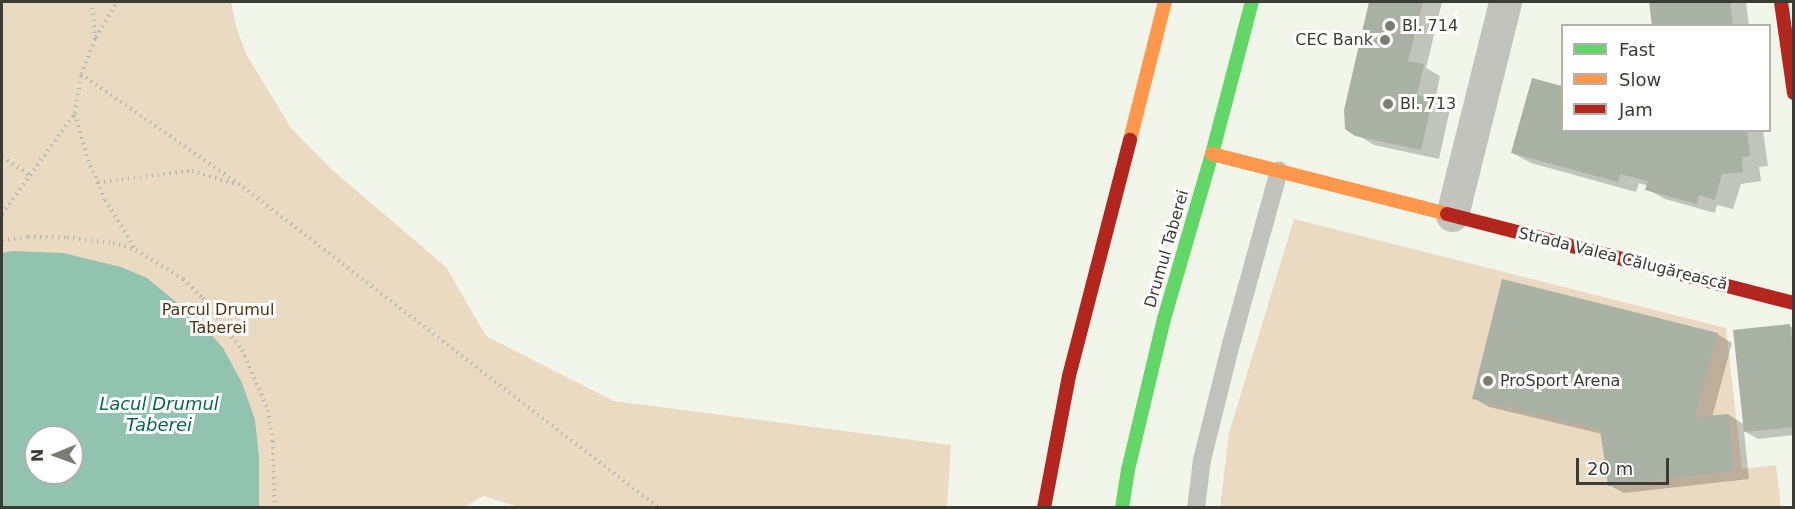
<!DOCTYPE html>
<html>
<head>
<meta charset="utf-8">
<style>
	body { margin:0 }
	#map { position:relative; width:1795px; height:509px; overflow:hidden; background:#f2f5e9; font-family:"DejaVu Sans",sans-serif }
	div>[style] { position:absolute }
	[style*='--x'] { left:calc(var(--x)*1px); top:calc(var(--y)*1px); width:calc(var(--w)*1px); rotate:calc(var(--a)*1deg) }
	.green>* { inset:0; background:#ebdac2 }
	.water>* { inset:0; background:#92c2b0 }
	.shadow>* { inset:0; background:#0003 }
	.building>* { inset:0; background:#a8b1a4 }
	.path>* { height:4px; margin-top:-2px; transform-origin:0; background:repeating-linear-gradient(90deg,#b8b9b3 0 1.5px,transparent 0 6px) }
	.lane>* { height:18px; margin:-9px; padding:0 9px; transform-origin:9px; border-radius:9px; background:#c3c3be }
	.street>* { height:33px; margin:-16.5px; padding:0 16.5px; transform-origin:16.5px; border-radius:16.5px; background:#c3c3be }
	.fast>* { height:14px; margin:-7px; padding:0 7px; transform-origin:7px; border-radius:7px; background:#63d668 }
	.slow>* { height:14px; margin:-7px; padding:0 7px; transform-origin:7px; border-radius:7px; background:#ff974d }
	.jam>* { height:14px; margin:-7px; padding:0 7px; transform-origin:7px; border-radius:7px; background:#b3261e }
	.dots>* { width:16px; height:16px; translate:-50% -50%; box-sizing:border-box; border:3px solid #fff; border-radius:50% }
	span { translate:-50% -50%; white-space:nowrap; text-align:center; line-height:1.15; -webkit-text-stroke:6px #fff; paint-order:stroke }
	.poi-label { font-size:16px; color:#3b3d34 }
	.left { translate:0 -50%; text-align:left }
	.right { translate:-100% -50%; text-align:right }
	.street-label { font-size:16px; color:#3b3d34 }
	.park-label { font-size:16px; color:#513312 }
	.water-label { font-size:18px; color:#0c6551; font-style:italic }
	.frame { position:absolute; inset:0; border:3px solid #3b3d34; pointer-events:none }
	.legend { position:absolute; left:1561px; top:24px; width:210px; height:108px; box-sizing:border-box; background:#fff; border:2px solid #b1b1ae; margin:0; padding:8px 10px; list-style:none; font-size:18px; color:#3b3d34 }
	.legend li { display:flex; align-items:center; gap:12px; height:30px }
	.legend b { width:30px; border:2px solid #b1b1ae }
	.north { position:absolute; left:24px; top:425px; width:60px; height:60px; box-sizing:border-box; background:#fff; border:2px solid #b1b1ae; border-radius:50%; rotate:269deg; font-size:16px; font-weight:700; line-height:24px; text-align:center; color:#3b3d34 }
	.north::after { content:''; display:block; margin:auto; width:21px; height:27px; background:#7b7d73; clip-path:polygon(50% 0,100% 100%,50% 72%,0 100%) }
	.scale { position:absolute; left:1576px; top:458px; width:93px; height:27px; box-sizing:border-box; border:3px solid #3b3d34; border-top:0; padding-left:8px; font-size:18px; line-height:21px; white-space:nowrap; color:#3b3d34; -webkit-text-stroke:4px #fff; paint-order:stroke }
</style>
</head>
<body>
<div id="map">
	<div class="green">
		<i style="clip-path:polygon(evenodd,2px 2px,231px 2px,236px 26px,246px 54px,291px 128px,330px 168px,446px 267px,486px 336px,614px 401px,951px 445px,947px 507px,522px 508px,484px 496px,462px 508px,2px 507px,2px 2px,36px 437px,72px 437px,72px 473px,36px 473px,36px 437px)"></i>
		<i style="clip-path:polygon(1294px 219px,1726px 328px,1742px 469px,1776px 465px,1781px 507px,1220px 508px,1229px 433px)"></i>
	</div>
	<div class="water">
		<i style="clip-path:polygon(evenodd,12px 251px,63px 253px,121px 267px,147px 278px,200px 322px,223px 348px,242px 383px,255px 420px,259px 457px,259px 507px,2px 507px,2px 253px,12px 251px,36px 437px,72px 437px,72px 473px,36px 473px,36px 437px)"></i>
	</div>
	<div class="shadow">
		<i style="clip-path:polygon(1372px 2px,1442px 2px,1426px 68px,1440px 76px,1435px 101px,1450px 109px,1439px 159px,1374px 145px,1356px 134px,1346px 110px)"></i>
		<i style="clip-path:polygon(1650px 2px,1746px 2px,1749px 26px,1653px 26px)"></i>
		<i style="clip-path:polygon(1533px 79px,1562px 88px,1562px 130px,1763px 130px,1768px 166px,1759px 167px,1761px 181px,1741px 184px,1733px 209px,1717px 205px,1715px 213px,1665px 199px,1647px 189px,1648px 186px,1639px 183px,1636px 192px,1531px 163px,1513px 153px)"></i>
		<i style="clip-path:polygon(1789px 326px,1794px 328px,1794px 435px,1758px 439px,1744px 431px,1749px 479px,1624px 493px,1609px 485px,1602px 434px,1489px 407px,1474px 398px,1717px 334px,1732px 343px,1712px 417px,1729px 415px,1745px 425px)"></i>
	</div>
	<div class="building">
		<i style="clip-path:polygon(1369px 2px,1423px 2px,1408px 61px,1424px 64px,1417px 95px,1433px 98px,1421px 150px,1355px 136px,1345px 129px,1344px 110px)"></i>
		<i style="clip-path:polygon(1649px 2px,1730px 2px,1733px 26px,1652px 26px)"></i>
		<i style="clip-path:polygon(1532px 78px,1562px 86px,1562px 130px,1747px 130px,1750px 156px,1742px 157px,1743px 172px,1722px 174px,1715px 200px,1699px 195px,1697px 204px,1645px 190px,1648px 181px,1620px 174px,1618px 182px,1511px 153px)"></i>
		<i style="clip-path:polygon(1502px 279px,1718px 333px,1695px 417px,1729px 414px,1734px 471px,1608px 486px,1600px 429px,1472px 399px)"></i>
		<i style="clip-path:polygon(1790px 324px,1794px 360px,1794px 427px,1744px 432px,1733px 330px)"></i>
	</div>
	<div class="path">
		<i style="--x:96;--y:37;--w:41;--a:-59"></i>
		<i style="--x:81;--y:74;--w:198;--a:34.9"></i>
		<i style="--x:243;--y:187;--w:525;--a:37.66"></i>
		<i style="--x:75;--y:114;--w:48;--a:74.2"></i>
		<i style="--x:88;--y:160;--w:43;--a:67"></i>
		<i style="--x:105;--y:200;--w:59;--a:58.2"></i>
		<i style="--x:2;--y:157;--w:33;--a:33"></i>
		<i style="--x:98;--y:182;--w:95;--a:-6.7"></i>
		<i style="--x:192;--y:171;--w:48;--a:16.9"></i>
		<i style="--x:2;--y:214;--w:125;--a:-54.1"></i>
		<i style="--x:75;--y:113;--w:39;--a:-81"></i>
		<i style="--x:81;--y:74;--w:38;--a:-68"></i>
		<i style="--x:95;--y:39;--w:37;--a:-95"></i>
		<i style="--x:2;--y:240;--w:26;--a:-7"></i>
		<i style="--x:28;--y:237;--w:39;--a:1"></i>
		<i style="--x:67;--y:238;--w:46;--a:6.2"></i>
		<i style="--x:113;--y:243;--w:24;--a:17"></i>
		<i style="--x:136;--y:250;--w:55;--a:31.7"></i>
		<i style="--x:183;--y:279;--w:28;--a:44"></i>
		<i style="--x:203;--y:298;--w:65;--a:53.1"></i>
		<i style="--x:242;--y:350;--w:65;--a:66.6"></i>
		<i style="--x:268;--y:410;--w:31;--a:81"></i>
		<i style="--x:273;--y:441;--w:67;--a:88.3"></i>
	</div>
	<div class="lane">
		<i style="--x:1196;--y:508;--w:48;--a:-82.9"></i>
		<i style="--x:1202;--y:460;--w:120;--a:-76"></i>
		<i style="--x:1231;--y:344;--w:180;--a:-74.5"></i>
	</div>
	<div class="street">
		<i style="--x:1452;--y:215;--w:219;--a:-76"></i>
	</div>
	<div class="fast">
		<i style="--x:1122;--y:508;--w:38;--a:-81"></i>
		<i style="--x:1128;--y:470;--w:155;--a:-76.6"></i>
		<i style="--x:1164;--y:319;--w:172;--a:-73.8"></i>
		<i style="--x:1212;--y:154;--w:157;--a:-75.3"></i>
	</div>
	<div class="slow">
		<i style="--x:1130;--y:140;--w:142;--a:-75.8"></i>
		<i style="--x:1212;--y:154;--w:243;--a:14.3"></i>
	</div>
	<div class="jam">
		<i style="--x:1781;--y:2;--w:92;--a:81.9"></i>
		<i style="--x:1447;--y:214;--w:358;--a:14.4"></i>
		<i style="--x:1044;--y:508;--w:134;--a:-79.3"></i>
		<i style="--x:1069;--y:376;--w:244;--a:-75.5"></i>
	</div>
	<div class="dots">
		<i style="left:1390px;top:26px;background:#7b7d73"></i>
		<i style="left:1385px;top:40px;background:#7b7d73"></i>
		<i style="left:1388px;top:104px;background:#7b7d73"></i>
		<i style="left:1488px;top:381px;background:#7b7d73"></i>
	</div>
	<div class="poi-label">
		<span class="left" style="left:1402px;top:26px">Bl. 714</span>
		<span class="right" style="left:1373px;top:40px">CEC Bank</span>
		<span class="left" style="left:1400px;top:104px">Bl. 713</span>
		<span class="left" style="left:1500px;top:381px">ProSport Arena</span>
	</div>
	<div class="street-label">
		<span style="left:1167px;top:249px;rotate:-74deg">Drumul Taberei</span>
		<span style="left:1623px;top:259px;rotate:14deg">Strada Valea Călugărească</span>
	</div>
	<div class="park-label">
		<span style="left:218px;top:319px">Parcul Drumul<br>Taberei</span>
	</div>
	<div class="water-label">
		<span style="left:159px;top:415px">Lacul Drumul<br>Taberei</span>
	</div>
	<div class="frame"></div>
	<ul class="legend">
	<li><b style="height:8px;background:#63d668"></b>Fast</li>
	<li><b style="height:8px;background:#ff974d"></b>Slow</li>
	<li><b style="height:8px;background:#b3261e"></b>Jam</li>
	</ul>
	<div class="north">N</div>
	<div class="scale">20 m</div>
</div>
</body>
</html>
